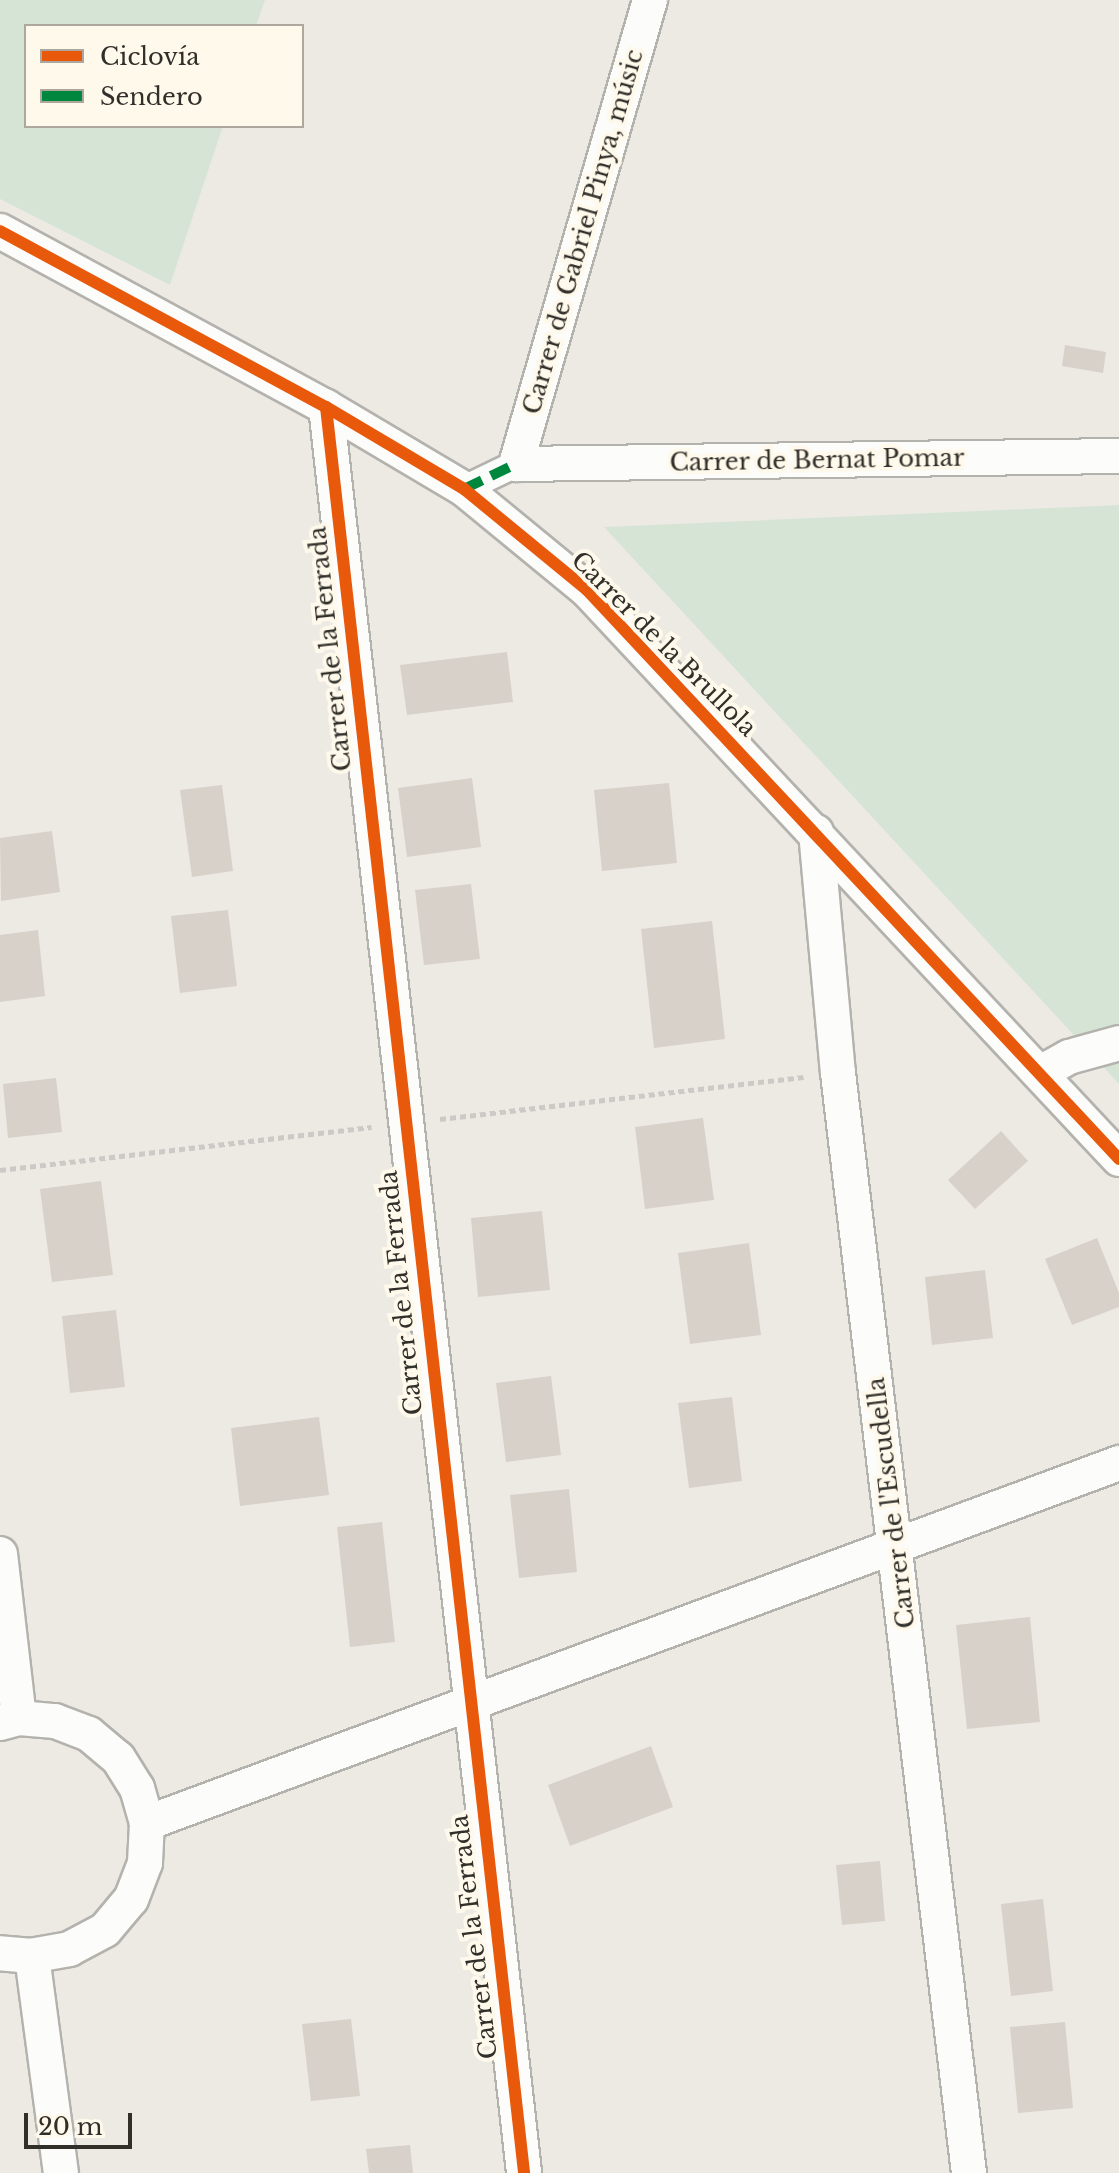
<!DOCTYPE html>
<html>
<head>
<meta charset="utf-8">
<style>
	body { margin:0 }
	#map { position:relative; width:1119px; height:2173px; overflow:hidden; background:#edeae3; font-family:"Libre Baskerville",serif }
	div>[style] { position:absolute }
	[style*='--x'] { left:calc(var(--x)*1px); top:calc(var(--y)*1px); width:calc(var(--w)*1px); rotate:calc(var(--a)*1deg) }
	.green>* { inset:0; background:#d6e4d5 }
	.building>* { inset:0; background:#d8d1ca }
	.path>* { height:5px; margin-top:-2.5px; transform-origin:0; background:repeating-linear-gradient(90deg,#cbcac7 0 6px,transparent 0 10px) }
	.roads { filter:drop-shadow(2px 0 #b4b2ad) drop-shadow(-2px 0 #b4b2ad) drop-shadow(0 2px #b4b2ad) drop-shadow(0 -2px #b4b2ad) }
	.pedestrian>* { height:26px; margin:-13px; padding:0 13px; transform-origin:13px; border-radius:13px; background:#fcfcfb }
	.minor>* { height:34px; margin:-17px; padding:0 17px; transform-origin:17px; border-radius:17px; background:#fcfcfb }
	.quiet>* { height:10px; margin-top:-5px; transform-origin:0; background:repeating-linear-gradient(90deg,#00873e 0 20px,transparent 0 30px) }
	.cycleway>* { height:12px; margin:-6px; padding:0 6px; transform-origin:6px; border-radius:6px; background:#e8590c }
	span { translate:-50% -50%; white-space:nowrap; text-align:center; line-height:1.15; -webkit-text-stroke:8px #fff9ec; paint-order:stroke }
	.street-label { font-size:24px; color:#312f2a }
	.legend { position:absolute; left:24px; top:24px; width:280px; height:104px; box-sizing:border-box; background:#fff9ec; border:2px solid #ada89e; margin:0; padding:10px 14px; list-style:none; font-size:24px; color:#312f2a }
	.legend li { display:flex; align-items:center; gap:16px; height:40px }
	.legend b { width:40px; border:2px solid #ada89e }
	.scale { position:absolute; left:24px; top:2113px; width:108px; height:36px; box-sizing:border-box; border:4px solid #312f2a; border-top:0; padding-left:10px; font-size:24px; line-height:28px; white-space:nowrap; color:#312f2a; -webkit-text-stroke:6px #fff9ec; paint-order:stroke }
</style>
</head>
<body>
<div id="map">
	<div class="green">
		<i style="clip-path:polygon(0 0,265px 0,256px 26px,26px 26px,26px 126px,223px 126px,170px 285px,0 199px)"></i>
		<i style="clip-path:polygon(1119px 505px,1119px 1084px,604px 527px)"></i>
	</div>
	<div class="building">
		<i style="clip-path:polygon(1065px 345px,1106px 352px,1103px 373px,1062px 366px)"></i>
		<i style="clip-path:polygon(507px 652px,513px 702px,407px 715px,400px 665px)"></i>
		<i style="clip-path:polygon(472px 778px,481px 847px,407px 857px,398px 788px)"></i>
		<i style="clip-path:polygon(669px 783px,677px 863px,602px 871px,594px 790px)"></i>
		<i style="clip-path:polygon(222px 785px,233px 871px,192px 877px,180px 790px)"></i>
		<i style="clip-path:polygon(52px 831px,60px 892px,1px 901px,0 838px)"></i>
		<i style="clip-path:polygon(471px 884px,480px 959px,424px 965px,415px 890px)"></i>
		<i style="clip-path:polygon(228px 910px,237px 986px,180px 993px,171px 916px)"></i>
		<i style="clip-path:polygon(712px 921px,725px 1039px,654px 1048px,641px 929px)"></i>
		<i style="clip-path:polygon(38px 930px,45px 996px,0 1002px,0 935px)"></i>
		<i style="clip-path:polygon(56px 1078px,62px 1132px,8px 1138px,3px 1084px)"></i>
		<i style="clip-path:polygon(703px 1118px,714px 1200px,645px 1209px,635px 1127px)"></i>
		<i style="clip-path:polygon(1001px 1131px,1028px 1161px,975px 1209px,948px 1180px)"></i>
		<i style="clip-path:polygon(101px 1181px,113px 1275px,52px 1282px,40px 1189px)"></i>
		<i style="clip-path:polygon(542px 1211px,550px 1290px,478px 1297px,471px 1218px)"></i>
		<i style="clip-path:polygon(1097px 1238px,1119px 1293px,1119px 1307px,1072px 1325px,1045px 1259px)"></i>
		<i style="clip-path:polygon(749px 1243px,761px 1335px,690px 1344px,678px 1253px)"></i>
		<i style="clip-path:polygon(985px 1270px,993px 1338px,932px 1345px,925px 1277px)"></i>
		<i style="clip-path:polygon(116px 1310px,125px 1387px,70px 1393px,62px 1316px)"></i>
		<i style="clip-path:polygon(551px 1376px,561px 1455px,506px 1462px,496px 1383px)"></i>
		<i style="clip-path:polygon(732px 1397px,742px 1481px,689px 1488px,678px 1403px)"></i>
		<i style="clip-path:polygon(319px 1417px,329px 1495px,240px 1506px,231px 1428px)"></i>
		<i style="clip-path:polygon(569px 1489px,577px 1572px,519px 1578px,510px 1495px)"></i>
		<i style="clip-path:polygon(382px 1522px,395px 1642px,350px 1647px,337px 1527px)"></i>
		<i style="clip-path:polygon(1030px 1617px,1040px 1722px,967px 1729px,956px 1625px)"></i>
		<i style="clip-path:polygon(651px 1746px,673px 1807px,570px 1846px,548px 1785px)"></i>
		<i style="clip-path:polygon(880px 1861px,885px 1921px,842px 1925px,836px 1865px)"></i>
		<i style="clip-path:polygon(1043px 1899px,1053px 1991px,1011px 1996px,1001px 1904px)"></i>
		<i style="clip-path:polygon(351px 2019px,360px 2096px,311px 2101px,302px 2024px)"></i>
		<i style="clip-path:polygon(1065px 2022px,1073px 2108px,1018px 2113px,1010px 2027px)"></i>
		<i style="clip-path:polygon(410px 2145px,413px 2173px,369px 2173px,366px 2149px)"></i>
	</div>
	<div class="path">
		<i style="--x:440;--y:1119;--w:366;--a:-6.6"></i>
		<i style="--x:0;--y:1170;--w:374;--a:-6.6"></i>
	</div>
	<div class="roads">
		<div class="pedestrian">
			<i style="--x:464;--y:489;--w:58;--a:-25.7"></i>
		</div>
		<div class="minor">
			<i style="--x:650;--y:0;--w:483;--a:106.1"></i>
			<i style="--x:516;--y:464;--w:603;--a:-0.76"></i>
			<i style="--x:0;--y:231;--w:370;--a:28.4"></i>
			<i style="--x:326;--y:407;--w:161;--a:30.7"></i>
			<i style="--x:464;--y:489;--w:159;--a:39.4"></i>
			<i style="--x:587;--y:590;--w:779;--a:46.92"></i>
			<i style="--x:326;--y:407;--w:1777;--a:83.6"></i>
			<i style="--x:816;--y:832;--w:242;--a:84.8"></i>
			<i style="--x:838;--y:1073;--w:1108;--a:83.21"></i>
			<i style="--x:1040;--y:1073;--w:33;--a:-29"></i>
			<i style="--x:1069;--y:1057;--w:52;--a:-15.6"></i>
			<i style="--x:0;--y:1554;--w:165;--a:83.4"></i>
			<i style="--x:0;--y:1723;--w:20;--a:-15"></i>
			<i style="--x:19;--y:1718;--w:36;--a:5"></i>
			<i style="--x:55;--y:1721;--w:36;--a:21"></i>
			<i style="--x:89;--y:1734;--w:38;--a:40"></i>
			<i style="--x:118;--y:1758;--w:36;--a:58"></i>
			<i style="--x:137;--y:1788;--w:36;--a:74"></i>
			<i style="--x:147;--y:1823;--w:40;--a:92.9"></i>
			<i style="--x:145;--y:1863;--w:39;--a:111"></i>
			<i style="--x:131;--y:1899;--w:40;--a:130"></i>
			<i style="--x:105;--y:1930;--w:40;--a:152"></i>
			<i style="--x:70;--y:1949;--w:39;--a:170"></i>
			<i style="--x:32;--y:1956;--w:32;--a:-175"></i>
			<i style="--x:147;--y:1823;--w:1037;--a:-20.32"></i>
			<i style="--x:32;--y:1956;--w:219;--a:82.4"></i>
		</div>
	</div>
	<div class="quiet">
		<i style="--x:464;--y:489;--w:58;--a:-25.7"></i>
	</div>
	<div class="cycleway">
		<i style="--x:0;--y:231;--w:370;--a:28.4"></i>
		<i style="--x:326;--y:407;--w:161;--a:30.7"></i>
		<i style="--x:464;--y:489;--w:159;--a:39.4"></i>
		<i style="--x:587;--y:590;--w:779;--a:46.92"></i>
		<i style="--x:326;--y:407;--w:1777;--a:83.6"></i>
	</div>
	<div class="street-label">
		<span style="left:583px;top:232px;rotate:-74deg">Carrer de Gabriel Pinya, músic</span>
		<span style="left:817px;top:460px;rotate:-1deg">Carrer de Bernat Pomar</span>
		<span style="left:664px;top:644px;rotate:45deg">Carrer de la Brullola</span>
		<span style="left:330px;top:649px;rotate:-96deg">Carrer de la Ferrada</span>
		<span style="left:401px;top:1293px;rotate:-96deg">Carrer de la Ferrada</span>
		<span style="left:891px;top:1503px;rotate:-97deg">Carrer de l'Escudella</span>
		<span style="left:474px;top:1937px;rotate:-97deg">Carrer de la Ferrada</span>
	</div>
	<ul class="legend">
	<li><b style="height:10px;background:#e8590c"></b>Ciclovía</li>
	<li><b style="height:10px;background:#00873e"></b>Sendero</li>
	</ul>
	<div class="scale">20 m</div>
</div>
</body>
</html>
